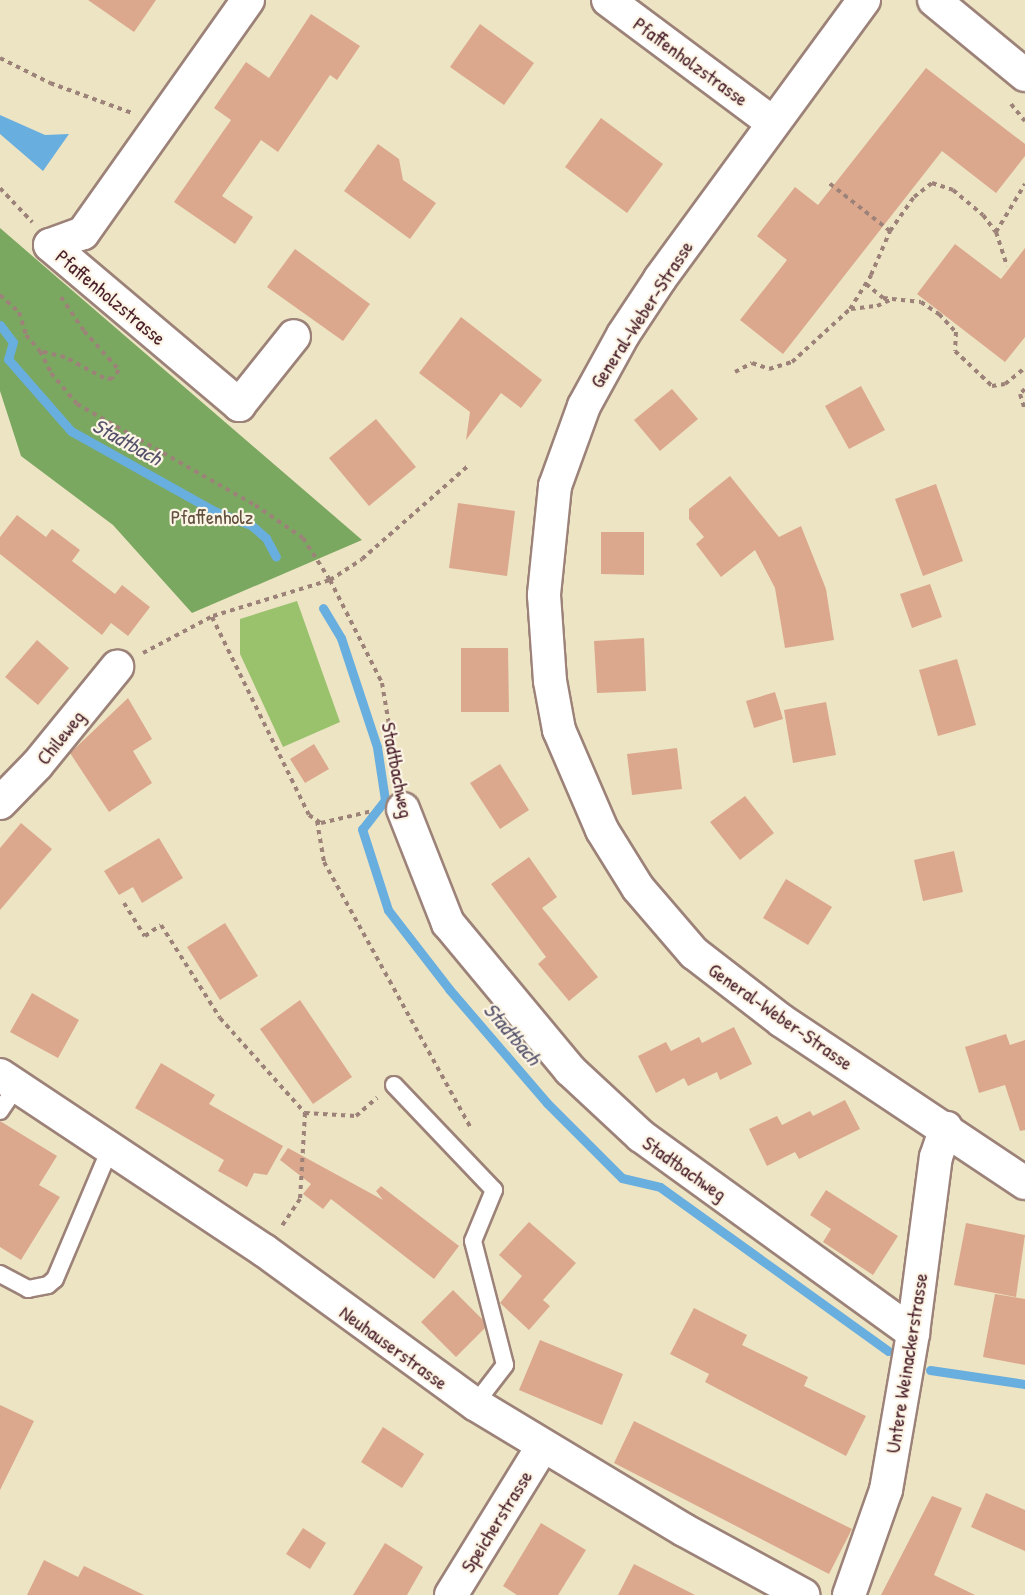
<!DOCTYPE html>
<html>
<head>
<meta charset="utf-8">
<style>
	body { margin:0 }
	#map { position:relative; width:1025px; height:1595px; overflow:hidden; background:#ede4c4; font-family:"Patrick Hand",sans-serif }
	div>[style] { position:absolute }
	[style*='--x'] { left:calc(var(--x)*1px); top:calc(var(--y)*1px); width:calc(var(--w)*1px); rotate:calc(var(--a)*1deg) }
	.green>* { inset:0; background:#9ac26d }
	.forest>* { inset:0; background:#7ba860 }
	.water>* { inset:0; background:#68aede }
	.stream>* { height:9px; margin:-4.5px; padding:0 4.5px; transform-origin:4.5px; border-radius:4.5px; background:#68aede }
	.building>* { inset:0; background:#dba88d }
	.path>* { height:4px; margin-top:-2px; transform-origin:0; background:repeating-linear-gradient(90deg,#9c8278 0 4.5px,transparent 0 9px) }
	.roads { filter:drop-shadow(2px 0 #9c8278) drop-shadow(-2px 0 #9c8278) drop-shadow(0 2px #9c8278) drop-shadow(0 -2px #9c8278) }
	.service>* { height:16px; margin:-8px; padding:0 8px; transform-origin:8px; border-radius:8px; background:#fff }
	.minor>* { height:32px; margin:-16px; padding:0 16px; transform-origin:16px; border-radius:16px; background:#fff }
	span { translate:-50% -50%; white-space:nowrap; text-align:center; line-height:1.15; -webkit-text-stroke:4.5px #fcf5e5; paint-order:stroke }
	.street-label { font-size:20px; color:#4a1f2b }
	.park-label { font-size:20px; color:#62503f }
	.water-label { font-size:21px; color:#54516a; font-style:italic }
</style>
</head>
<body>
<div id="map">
	<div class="green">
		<i style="clip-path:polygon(297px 601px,340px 722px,283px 747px,240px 654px,240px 619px)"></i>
	</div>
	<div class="forest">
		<i style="clip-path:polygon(0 228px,59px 279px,362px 540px,192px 613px,113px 525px,21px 456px,0 391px)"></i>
	</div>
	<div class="water">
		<i style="clip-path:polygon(0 115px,45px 135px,69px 134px,43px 171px,0 134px)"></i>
	</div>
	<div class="stream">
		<i style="--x:0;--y:325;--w:21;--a:53"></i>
		<i style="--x:13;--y:342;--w:18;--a:106"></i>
		<i style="--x:8;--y:359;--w:96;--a:48.8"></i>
		<i style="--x:71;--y:431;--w:164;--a:29.2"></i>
		<i style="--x:214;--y:511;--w:40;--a:21"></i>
		<i style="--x:251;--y:525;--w:20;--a:41"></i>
		<i style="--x:266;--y:538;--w:21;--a:62"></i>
		<i style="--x:323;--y:608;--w:35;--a:59"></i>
		<i style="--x:341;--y:638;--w:115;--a:71.7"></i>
		<i style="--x:377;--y:747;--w:54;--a:81.4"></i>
		<i style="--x:385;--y:800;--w:37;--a:128"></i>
		<i style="--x:362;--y:829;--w:85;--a:72.2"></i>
		<i style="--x:388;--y:910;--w:100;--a:52.3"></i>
		<i style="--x:449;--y:989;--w:150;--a:49.3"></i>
		<i style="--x:547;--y:1103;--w:106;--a:45"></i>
		<i style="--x:622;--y:1178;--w:39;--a:13"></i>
		<i style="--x:660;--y:1187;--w:281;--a:35.7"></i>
		<i style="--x:930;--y:1370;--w:96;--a:8.4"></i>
	</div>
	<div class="building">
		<i style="clip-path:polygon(88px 0,156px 0,134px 32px)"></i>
		<i style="clip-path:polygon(311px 14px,360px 46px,337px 80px,330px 75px,278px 152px,261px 140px,222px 196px,253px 217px,235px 244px,174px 202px,231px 120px,214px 108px,246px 62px,269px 78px)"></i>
		<i style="clip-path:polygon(480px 24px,534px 63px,504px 105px,450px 67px)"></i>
		<i style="clip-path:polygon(926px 68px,1025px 144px,1025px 156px,996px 193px,942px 151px,783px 354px,740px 320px,787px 260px,757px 236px,795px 187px,818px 205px)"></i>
		<i style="clip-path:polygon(601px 118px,663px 164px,627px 213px,565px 167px)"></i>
		<i style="clip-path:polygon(378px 144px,399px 159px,403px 180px,436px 203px,410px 239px,344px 191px)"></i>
		<i style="clip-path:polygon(955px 244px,1001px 279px,1025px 248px,1025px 337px,1005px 362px,917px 294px)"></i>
		<i style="clip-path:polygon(295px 249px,370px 304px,343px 341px,267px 287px)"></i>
		<i style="clip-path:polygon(461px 317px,542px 380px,521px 408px,501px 393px,466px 440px,470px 412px,419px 373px)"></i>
		<i style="clip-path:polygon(861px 386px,885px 430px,849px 449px,825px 406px)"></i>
		<i style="clip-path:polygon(672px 389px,698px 419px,660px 451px,634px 420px)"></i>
		<i style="clip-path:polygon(376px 419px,416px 467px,369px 506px,329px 458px)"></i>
		<i style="clip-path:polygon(730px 476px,779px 537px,801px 526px,826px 589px,834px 640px,785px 648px,775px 588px,755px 550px,721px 577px,696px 544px,704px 537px,689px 519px,689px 509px)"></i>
		<i style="clip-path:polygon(936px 484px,963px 561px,923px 576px,895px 499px)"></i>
		<i style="clip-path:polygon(458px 503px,515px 511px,507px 576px,449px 568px)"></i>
		<i style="clip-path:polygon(17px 515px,46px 537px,52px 529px,80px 550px,72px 561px,115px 594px,122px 585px,150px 607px,128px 636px,111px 623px,102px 635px,0 554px,0 537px)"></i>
		<i style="clip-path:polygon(601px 532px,644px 532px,644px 575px,601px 574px)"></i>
		<i style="clip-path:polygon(930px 584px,942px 617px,912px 628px,900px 594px)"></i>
		<i style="clip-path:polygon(644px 638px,646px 691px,597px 693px,594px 641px)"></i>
		<i style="clip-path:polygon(37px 640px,69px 668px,38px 705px,5px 677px)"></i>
		<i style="clip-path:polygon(461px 648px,508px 648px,509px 712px,461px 712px)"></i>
		<i style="clip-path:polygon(957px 659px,976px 725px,938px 736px,919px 670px)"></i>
		<i style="clip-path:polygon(775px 692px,783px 719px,754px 728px,746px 701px)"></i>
		<i style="clip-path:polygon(128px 698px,152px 739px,133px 751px,152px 783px,109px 812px,70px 753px)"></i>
		<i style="clip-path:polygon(826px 702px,836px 755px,793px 763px,784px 710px)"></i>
		<i style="clip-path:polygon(314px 744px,329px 769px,305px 783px,290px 759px)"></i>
		<i style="clip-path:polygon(677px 748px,682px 789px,632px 795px,627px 754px)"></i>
		<i style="clip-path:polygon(500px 764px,529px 810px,500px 829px,470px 783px)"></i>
		<i style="clip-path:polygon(745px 796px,774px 833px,740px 860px,710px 822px)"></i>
		<i style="clip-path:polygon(21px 823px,52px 849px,0 910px,0 848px)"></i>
		<i style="clip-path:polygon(159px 838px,183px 878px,142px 903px,133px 887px,119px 895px,104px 871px)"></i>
		<i style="clip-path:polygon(954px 851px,963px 892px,923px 901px,914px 860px)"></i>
		<i style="clip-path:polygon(529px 857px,557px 897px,542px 908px,598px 977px,569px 1001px,538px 964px,546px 957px,491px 884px)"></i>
		<i style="clip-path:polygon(786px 879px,832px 907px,808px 945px,763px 918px)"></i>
		<i style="clip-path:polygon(225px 923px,258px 976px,220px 1000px,187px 947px)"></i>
		<i style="clip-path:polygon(32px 993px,79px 1020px,58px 1058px,10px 1032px)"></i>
		<i style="clip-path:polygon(300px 1000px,352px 1077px,313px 1104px,260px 1029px)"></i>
		<i style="clip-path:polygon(734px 1027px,752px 1064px,720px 1080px,717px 1072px,688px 1086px,684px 1078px,656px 1093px,638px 1056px,666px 1042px,671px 1051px,699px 1037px,702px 1043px)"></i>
		<i style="clip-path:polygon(1006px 1034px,1010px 1045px,1025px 1040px,1025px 1130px,1020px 1131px,1005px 1085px,979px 1093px,965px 1047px)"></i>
		<i style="clip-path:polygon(161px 1063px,215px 1095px,209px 1104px,283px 1146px,267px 1175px,254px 1173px,247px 1187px,218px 1171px,224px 1160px,135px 1108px)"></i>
		<i style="clip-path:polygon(845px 1100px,860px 1129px,799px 1159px,795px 1152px,767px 1166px,749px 1129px,777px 1116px,782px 1125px,810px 1111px,813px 1116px)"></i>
		<i style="clip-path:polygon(0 1121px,57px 1156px,39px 1185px,60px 1197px,21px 1260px,0 1247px)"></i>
		<i style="clip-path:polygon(288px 1148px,383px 1200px,376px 1191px,381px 1186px,459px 1246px,434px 1279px,331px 1199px,323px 1209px,303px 1194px,311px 1184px,280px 1160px)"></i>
		<i style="clip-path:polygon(826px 1190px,898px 1236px,873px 1275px,823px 1242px,831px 1229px,810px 1215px)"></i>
		<i style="clip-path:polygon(529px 1222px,576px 1263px,543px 1300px,550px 1306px,529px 1330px,500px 1303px,522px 1276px,499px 1255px)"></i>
		<i style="clip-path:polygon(966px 1223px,1025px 1235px,1016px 1297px,954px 1285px)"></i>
		<i style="clip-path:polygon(453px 1290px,483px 1320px,485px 1328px,456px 1357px,421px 1322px)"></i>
		<i style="clip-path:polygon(995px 1294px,1025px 1299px,1025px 1365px,983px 1357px)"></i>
		<i style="clip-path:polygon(694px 1308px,747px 1335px,742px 1345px,808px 1377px,804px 1386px,866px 1416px,846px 1456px,705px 1382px,709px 1374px,670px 1354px)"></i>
		<i style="clip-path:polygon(540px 1340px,623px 1374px,602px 1425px,519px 1390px)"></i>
		<i style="clip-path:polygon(0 1405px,34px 1421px,0 1490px)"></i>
		<i style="clip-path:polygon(634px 1421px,852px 1529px,829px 1574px,614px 1463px)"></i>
		<i style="clip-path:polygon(383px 1427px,424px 1454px,402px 1488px,361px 1462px)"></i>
		<i style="clip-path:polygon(986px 1493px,1025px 1510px,1025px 1551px,971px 1527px)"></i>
		<i style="clip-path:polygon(932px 1496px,962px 1508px,934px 1575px,975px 1595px,881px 1595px)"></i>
		<i style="clip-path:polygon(541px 1523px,586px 1550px,558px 1595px,517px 1595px,503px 1586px)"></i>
		<i style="clip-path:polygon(303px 1528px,326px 1543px,310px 1569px,286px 1554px)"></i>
		<i style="clip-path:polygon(385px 1543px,423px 1567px,407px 1595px,353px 1595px)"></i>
		<i style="clip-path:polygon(44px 1560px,78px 1577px,84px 1566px,144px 1595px,27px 1595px)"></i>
		<i style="clip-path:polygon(634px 1564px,695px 1595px,618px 1595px)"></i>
	</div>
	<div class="path">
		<i style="--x:0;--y:58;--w:56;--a:26.6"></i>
		<i style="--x:50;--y:83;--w:87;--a:20.1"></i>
		<i style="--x:1011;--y:104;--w:22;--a:51"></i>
		<i style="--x:0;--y:188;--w:47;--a:46.7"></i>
		<i style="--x:890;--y:231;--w:42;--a:-54.8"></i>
		<i style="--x:914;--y:197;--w:23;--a:-38"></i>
		<i style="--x:932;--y:183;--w:22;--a:18"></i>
		<i style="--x:953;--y:190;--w:39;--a:40"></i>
		<i style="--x:983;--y:215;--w:21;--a:53"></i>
		<i style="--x:996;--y:232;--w:36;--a:72"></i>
		<i style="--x:996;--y:232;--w:56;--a:-58.9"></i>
		<i style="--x:866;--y:284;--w:22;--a:39"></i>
		<i style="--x:883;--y:298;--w:38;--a:6"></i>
		<i style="--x:921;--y:302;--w:22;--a:34"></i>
		<i style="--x:939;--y:314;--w:25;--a:47"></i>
		<i style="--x:956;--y:332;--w:19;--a:93"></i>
		<i style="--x:955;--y:351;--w:51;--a:43.4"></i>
		<i style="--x:992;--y:386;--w:13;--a:-9"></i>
		<i style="--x:1005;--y:384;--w:26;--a:-39"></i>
		<i style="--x:0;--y:295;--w:25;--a:42"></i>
		<i style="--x:19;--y:312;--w:24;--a:73"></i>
		<i style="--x:26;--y:335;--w:21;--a:49"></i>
		<i style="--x:61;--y:297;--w:41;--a:55.9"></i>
		<i style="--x:84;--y:331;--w:52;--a:48.1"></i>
		<i style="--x:119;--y:370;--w:11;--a:128"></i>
		<i style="--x:112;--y:379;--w:8;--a:-173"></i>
		<i style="--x:104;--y:378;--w:44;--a:-151.7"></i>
		<i style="--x:65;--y:357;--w:26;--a:-167"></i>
		<i style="--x:40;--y:351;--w:25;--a:63"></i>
		<i style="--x:51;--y:373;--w:40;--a:50"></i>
		<i style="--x:77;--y:404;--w:205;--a:29.6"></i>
		<i style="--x:255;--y:505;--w:58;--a:34.5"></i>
		<i style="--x:303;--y:538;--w:50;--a:57.3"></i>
		<i style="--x:330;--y:580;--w:115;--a:63.2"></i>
		<i style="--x:382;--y:683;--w:97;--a:80.5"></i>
		<i style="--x:851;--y:309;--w:26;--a:-7"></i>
		<i style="--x:877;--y:306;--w:14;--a:-25"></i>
		<i style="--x:735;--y:372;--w:19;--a:-28"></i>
		<i style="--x:752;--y:363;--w:18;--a:19"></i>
		<i style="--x:769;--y:369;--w:24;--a:-17"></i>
		<i style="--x:792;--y:362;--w:79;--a:-42.4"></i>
		<i style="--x:850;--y:309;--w:40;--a:-58"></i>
		<i style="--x:871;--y:275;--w:48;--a:-66.6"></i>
		<i style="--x:890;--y:231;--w:78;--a:-141.8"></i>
		<i style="--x:1025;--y:389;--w:7;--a:135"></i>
		<i style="--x:1020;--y:394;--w:17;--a:73"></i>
		<i style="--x:212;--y:617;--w:220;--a:63.9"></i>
		<i style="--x:309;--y:815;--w:14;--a:34"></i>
		<i style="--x:321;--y:823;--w:52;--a:-13.2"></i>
		<i style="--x:143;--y:653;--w:79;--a:-27.9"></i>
		<i style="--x:213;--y:616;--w:122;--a:-17.1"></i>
		<i style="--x:330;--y:580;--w:38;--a:-33"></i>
		<i style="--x:362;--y:559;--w:141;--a:-41.3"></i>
		<i style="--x:317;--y:821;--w:42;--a:80.3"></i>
		<i style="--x:324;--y:862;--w:303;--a:61.1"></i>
		<i style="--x:124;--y:903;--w:39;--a:58"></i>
		<i style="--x:145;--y:936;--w:19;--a:-35"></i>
		<i style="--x:161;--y:925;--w:110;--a:57.6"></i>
		<i style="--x:220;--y:1018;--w:127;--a:48.2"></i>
		<i style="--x:305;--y:1113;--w:86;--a:93.3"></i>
		<i style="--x:300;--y:1199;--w:32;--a:124"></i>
		<i style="--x:305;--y:1113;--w:51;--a:3.4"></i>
		<i style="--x:356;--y:1116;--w:28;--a:-41"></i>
	</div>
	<div class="roads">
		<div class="service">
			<i style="--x:394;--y:1085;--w:145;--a:46.4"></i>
			<i style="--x:494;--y:1190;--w:55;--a:112.4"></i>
			<i style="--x:473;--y:1241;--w:128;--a:75.5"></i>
			<i style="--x:505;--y:1365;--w:49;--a:127.6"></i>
			<i style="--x:0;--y:1111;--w:29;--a:-56"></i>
			<i style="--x:0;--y:1274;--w:32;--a:28"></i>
			<i style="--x:28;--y:1289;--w:20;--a:-11"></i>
			<i style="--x:48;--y:1285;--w:9;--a:-41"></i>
			<i style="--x:55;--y:1279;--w:141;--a:-67.1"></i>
		</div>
		<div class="minor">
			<i style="--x:248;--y:0;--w:286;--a:125.3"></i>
			<i style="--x:83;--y:233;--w:35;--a:160"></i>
			<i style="--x:50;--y:245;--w:248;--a:40.2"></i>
			<i style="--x:239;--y:405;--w:88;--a:-51.4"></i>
			<i style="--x:608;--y:0;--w:206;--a:36.7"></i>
			<i style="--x:864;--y:0;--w:346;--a:126.2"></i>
			<i style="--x:660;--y:279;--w:67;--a:123.5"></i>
			<i style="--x:623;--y:335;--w:81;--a:118.8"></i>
			<i style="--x:584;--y:406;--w:85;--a:109.9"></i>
			<i style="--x:555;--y:486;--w:110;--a:95.8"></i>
			<i style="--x:544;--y:595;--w:86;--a:86"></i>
			<i style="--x:550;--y:681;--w:50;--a:79.6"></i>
			<i style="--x:559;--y:730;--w:109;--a:66.7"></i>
			<i style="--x:602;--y:830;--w:68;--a:58.2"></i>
			<i style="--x:638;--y:888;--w:86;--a:49.3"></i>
			<i style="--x:694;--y:953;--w:111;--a:37.7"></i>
			<i style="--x:782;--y:1021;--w:292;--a:33.7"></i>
			<i style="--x:934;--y:0;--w:118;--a:39.5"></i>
			<i style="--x:0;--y:803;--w:53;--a:-45.8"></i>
			<i style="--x:37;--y:765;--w:127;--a:-50.8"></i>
			<i style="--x:403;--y:809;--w:123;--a:68.5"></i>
			<i style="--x:448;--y:923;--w:191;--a:50.3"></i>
			<i style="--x:570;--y:1070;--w:97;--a:42.9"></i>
			<i style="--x:641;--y:1136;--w:336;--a:35.9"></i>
			<i style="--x:0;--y:1075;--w:318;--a:33.6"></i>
			<i style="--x:265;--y:1251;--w:260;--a:36.1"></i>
			<i style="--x:475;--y:1404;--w:244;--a:31.1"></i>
			<i style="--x:684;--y:1530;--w:136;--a:28.6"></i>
			<i style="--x:451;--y:1595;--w:174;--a:-58.4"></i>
			<i style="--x:849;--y:1595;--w:111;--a:-70.6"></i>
			<i style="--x:886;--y:1490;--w:159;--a:-80.2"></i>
			<i style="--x:913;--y:1333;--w:177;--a:-82.6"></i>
			<i style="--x:936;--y:1157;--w:31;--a:-71"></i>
		</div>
	</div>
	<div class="street-label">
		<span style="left:691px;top:61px;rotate:36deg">Pfaffenholzstrasse</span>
		<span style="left:111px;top:297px;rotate:40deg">Pfaffenholzstrasse</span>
		<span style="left:641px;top:314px;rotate:-57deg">General-Weber-Strasse</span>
		<span style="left:60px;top:737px;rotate:-51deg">Chileweg</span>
		<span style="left:398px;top:770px;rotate:79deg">Stadtbachweg</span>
		<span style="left:781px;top:1016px;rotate:35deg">General-Weber-Strasse</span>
		<span style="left:685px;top:1168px;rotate:35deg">Stadtbachweg</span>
		<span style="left:394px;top:1347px;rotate:36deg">Neuhauserstrasse</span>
		<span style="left:906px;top:1363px;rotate:-81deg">Untere Weinackerstrasse</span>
		<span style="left:496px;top:1521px;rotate:-58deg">Speicherstrasse</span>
	</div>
	<div class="park-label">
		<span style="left:212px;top:516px">Pfaffenholz</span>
	</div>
	<div class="water-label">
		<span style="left:127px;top:442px;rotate:29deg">Stadtbach</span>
		<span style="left:512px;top:1034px;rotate:49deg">Stadtbach</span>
	</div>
</div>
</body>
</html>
